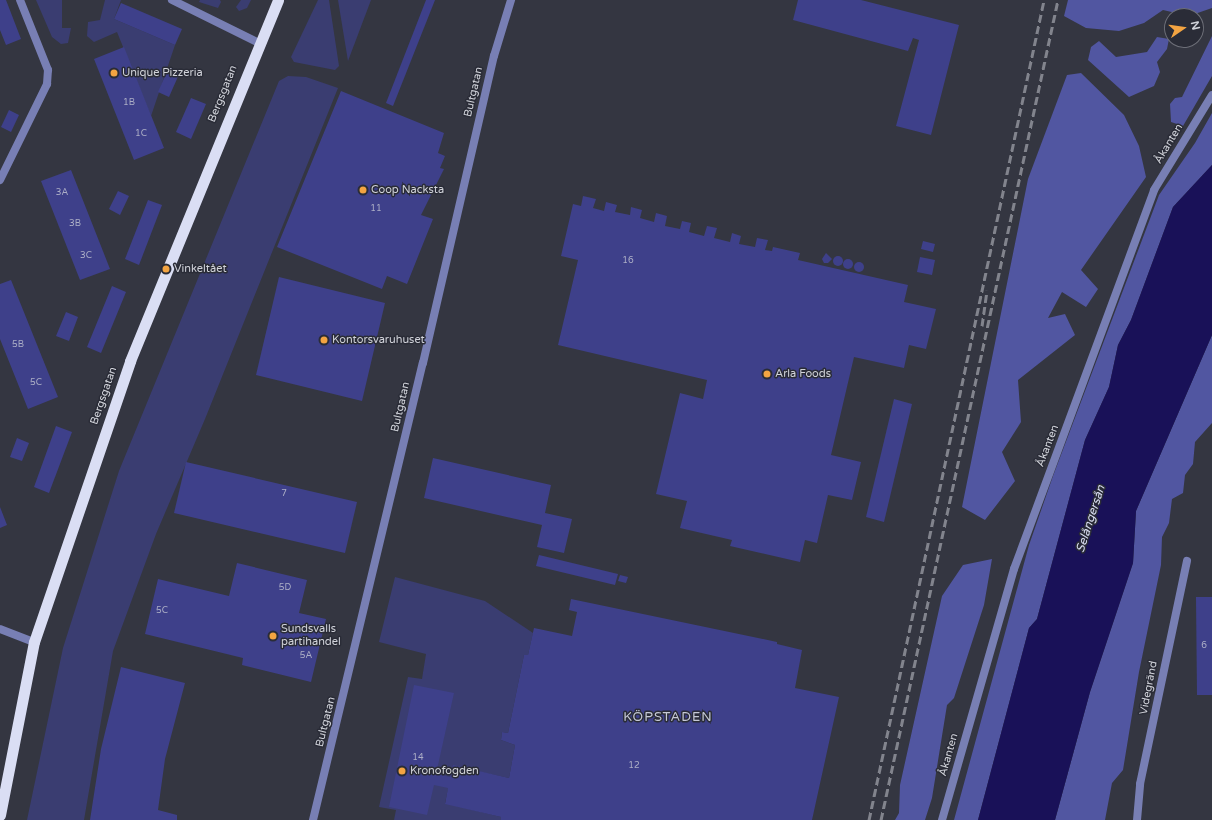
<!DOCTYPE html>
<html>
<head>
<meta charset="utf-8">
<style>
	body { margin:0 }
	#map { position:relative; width:1212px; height:820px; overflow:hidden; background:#343641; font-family:"Varela Round",sans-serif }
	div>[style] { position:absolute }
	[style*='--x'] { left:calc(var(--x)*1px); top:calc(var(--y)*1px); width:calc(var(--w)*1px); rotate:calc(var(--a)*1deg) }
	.green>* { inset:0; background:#3a3d71 }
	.forest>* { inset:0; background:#5156a1 }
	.water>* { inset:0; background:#191158 }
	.building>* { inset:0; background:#3e408a }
	.round { border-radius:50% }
	.minor>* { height:8px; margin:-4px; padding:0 4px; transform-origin:4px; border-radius:4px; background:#787fb4 }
	.trunk>* { height:11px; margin:-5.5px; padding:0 5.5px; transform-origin:5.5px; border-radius:5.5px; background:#dadef4 }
	.rail>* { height:3px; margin-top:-1.5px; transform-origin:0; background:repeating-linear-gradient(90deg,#82848d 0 8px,transparent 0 12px) }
	.dots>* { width:11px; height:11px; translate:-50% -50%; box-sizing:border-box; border:2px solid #2a2c37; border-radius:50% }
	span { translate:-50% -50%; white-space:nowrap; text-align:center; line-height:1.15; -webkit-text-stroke:3px #2a2c37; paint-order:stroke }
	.number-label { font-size:9px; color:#acaec6 }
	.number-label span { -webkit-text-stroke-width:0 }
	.poi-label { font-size:11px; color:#d1d3da }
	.left { translate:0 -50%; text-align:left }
	.street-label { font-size:11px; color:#d1d3da }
	.water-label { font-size:12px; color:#dbdff4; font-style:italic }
	.quarter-label { font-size:13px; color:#c6c9d6; letter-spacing:1px }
	.north { position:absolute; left:1164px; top:8px; width:40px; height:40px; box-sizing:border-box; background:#2a2c37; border:1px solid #6d6f78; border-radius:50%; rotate:77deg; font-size:11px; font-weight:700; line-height:16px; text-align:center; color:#d1d3da }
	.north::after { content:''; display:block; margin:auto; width:14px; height:18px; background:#f3a442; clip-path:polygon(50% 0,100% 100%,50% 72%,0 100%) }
</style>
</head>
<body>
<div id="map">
	<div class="green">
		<i style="clip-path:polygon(36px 0,62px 0,62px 28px,71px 28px,68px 43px,61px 44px,52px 37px)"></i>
		<i style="clip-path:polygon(105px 0,121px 0,114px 19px,175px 45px,151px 116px,117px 32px,94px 42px,87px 36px,88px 22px,100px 20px)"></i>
		<i style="clip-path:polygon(200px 0,220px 0,221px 2px,218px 8px,199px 2px)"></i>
		<i style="clip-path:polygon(241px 0,251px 0,247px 8px,239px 11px,236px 7px)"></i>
		<i style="clip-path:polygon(318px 0,329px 0,339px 66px,335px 70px,294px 62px,291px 57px)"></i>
		<i style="clip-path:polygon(338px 0,371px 0,348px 61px)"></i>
		<i style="clip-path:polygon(288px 76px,306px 77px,338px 88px,205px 419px,156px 534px,113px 651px,84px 820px,27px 820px,63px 648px,119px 471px,279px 81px)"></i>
		<i style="clip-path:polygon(395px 577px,485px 601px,533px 633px,528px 655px,524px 655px,508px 733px,502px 732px,501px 740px,515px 745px,509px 778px,453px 766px,445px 803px,501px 817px,501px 820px,394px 820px,396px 810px,379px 807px,408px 677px,422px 679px,426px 654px,379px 642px)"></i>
	</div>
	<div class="forest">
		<i style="clip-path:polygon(1068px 0,1212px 0,1212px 8px,1189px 16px,1163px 10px,1144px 23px,1119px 31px,1086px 28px,1064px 16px)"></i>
		<i style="clip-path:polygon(1212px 36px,1212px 76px,1183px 126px,1171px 122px,1170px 104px,1175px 98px,1182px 97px)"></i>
		<i style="clip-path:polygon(1157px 37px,1169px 39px,1167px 49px,1157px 62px,1160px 72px,1154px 86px,1129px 97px,1088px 60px,1091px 47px,1099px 41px,1116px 57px,1147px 52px)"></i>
		<i style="clip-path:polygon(1081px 73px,1124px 115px,1139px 146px,1146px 177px,1081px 270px,1098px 289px,1086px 307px,1062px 292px,1048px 318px,1065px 314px,1075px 335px,1018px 380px,1021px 422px,1002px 452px,1015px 481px,985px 520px,962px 507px,1028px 179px,1067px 75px)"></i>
		<i style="clip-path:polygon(1212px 113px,1212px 165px,1173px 207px,1131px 320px,1118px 345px,1109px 387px,1085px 440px,1037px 619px,1029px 628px,978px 820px,954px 820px,1029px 545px,1053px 476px,1159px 195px,1195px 143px)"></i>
		<i style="clip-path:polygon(1212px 335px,1212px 423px,1195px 442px,1193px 464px,1185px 475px,1183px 493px,1172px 499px,1169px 523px,1162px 537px,1161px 565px,1139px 672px,1123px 770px,1112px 783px,1105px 820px,1055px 820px,1090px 692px,1133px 563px,1136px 511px)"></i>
		<i style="clip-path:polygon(992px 559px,984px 605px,954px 698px,947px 705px,932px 798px,925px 820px,895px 820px,899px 813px,900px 785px,942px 596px,963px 565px)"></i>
	</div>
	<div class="water">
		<i style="clip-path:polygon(1212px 165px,1212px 335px,1136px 511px,1133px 563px,1090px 692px,1055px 820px,978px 820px,1029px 628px,1037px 619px,1085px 440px,1109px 387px,1118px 345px,1131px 320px,1173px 207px)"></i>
	</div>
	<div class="building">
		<i style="clip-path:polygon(0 0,6px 0,21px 39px,6px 45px,0 30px)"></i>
		<i style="clip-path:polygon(426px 0,435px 0,393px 106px,386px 103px)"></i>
		<i style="clip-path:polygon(798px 0,861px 0,959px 25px,931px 135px,896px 126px,919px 40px,913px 38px,908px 51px,793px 20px)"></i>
		<i style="clip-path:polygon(121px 3px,182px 29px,175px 45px,114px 19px)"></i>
		<i style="clip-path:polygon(124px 47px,164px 148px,134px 160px,94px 59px)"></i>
		<i style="clip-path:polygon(169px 67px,180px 72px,169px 97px,158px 92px)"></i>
		<i style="clip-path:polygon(341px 91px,444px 133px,438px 153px,445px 156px,440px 168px,444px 169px,421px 215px,433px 219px,407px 284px,387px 276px,382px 289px,277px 247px)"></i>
		<i style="clip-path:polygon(191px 98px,206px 104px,191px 139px,176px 132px)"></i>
		<i style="clip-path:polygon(9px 110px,19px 115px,11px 132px,1px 127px)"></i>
		<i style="clip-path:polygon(71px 170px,110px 269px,80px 280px,41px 181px)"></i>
		<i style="clip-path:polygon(118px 191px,129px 196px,120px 215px,109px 209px)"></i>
		<i style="clip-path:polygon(583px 196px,596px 199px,593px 208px,604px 211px,606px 202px,617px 205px,615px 212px,630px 215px,631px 207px,642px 210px,640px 218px,654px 222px,656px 213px,667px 216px,665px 226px,680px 229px,682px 221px,691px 223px,689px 232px,704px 236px,707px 226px,717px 228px,714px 238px,730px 242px,732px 233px,741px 236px,739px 244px,755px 247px,757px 238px,768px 240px,765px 250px,772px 251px,773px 247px,800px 253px,798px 260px,908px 285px,904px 302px,936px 309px,926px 349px,909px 345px,904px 368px,854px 357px,831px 455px,861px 462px,852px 500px,828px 495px,817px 543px,805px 540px,800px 562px,730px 546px,732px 540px,680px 528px,687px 501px,656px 494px,680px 393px,703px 399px,707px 380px,558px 345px,578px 260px,561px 256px,573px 204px,581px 206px)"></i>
		<i style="clip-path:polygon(148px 200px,162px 205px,139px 265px,125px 259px)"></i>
		<i style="clip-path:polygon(923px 241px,935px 244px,933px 252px,921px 249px)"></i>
		<i style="clip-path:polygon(826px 253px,832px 259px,828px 263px,824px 263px,822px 259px)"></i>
		<i class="round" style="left:833px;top:256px;width:10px;height:10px"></i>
		<i style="clip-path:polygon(920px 257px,935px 260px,932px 275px,917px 272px)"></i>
		<i class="round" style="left:843px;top:259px;width:10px;height:10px"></i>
		<i class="round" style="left:854px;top:262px;width:10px;height:10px"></i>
		<i style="clip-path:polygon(279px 277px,385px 303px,362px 401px,256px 375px)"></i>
		<i style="clip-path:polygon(11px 280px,58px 397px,28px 409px,0 339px,0 284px)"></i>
		<i style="clip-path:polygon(112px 286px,126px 292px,101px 353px,87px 347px)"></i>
		<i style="clip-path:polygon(66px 312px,78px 317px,69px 341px,56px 336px)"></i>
		<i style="clip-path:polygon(894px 399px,912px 404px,884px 522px,866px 517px)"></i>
		<i style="clip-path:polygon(56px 426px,72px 432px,49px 493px,34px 487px)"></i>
		<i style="clip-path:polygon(17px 438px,29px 443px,22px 461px,10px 457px)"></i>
		<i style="clip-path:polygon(433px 458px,551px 485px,545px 513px,572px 519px,564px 553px,537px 547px,542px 525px,424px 498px)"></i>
		<i style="clip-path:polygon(186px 462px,357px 502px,345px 553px,174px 513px)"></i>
		<i style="clip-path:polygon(0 507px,7px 525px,0 528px)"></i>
		<i style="clip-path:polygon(539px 555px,618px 574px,615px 585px,536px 566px)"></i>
		<i style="clip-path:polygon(237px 563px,307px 580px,299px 613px,326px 619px,311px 682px,242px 665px,243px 658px,145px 634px,158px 579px,229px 596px)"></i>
		<i style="clip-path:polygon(620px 575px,628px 577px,626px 583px,618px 581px)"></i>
		<i style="clip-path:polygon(1196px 597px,1212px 597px,1212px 695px,1197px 695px)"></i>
		<i style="clip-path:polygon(571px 599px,777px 642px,777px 644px,802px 650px,795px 688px,839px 697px,812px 820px,501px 820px,501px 817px,445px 804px,448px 788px,434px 785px,427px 815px,389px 807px,414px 685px,454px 693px,436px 774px,450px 777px,453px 765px,509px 778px,515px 745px,501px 740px,502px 732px,508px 733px,524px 655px,528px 655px,534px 628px,572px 636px,577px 612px,569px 610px)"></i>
		<i style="clip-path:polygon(121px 667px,185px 683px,165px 759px,158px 810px,177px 815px,177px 820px,90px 820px,101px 749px)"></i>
	</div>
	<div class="minor">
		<i style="--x:172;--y:0;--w:97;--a:26.3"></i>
		<i style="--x:0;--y:180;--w:107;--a:-63.9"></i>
		<i style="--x:47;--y:84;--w:14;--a:-86"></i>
		<i style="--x:48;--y:70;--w:75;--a:-111.8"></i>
		<i style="--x:0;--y:629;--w:36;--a:21"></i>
		<i style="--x:313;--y:820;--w:470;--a:-76.5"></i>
		<i style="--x:423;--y:363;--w:315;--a:-77"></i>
		<i style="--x:494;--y:56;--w:59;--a:-73.1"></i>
		<i style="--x:942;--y:820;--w:261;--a:-74"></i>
		<i style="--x:1014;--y:569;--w:404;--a:-69.7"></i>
		<i style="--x:1154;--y:190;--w:111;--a:-58.6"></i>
		<i style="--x:1137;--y:820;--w:36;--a:-85"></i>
		<i style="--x:1140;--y:784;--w:228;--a:-78.1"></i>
	</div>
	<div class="trunk">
		<i style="--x:0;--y:815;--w:176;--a:-78.9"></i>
		<i style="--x:34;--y:642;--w:297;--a:-71.1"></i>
		<i style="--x:130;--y:361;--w:390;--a:-67.7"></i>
	</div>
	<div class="rail">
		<i style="--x:982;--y:326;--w:36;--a:-82"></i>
		<i style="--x:869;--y:820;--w:838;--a:-77.95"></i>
		<i style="--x:881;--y:820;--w:839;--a:-77.82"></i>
	</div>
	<div class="dots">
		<i style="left:114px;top:73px;background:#f3a442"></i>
		<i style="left:363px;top:190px;background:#f3a442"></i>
		<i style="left:166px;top:269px;background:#f3a442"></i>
		<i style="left:324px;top:340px;background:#f3a442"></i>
		<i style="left:767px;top:374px;background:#f3a442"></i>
		<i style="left:273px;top:636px;background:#f3a442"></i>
		<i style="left:402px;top:771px;background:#f3a442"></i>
	</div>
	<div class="number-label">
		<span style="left:129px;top:103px">1B</span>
		<span style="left:141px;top:134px">1C</span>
		<span style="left:62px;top:193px">3A</span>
		<span style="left:376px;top:209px">11</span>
		<span style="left:75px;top:224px">3B</span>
		<span style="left:86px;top:256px">3C</span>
		<span style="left:628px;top:261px">16</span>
		<span style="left:18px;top:345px">5B</span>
		<span style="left:36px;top:383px">5C</span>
		<span style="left:284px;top:494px">7</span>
		<span style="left:285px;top:588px">5D</span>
		<span style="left:162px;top:611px">5C</span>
		<span style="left:1204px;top:646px">6</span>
		<span style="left:306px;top:656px">5A</span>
		<span style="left:418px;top:758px">14</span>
		<span style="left:634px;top:766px">12</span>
	</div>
	<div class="poi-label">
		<span class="left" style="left:122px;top:73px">Unique Pizzeria</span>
		<span class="left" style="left:371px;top:190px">Coop Nacksta</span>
		<span class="left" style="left:174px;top:269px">Vinkeltået</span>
		<span class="left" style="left:332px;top:340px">Kontorsvaruhuset</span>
		<span class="left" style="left:775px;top:374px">Arla Foods</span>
		<span class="left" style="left:281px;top:636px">Sundsvalls<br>partihandel</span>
		<span class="left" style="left:410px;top:771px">Kronofogden</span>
	</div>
	<div class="street-label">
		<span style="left:474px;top:92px;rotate:-77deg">Bultgatan</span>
		<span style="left:223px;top:94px;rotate:-68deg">Bergsgatan</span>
		<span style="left:1169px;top:144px;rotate:-59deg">Åkanten</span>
		<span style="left:104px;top:396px;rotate:-71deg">Bergsgatan</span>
		<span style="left:401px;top:407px;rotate:-77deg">Bultgatan</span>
		<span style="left:1048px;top:446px;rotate:-69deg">Åkanten</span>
		<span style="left:1149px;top:688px;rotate:-79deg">Videgränd</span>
		<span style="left:326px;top:722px;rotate:-76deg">Bultgatan</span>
		<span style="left:949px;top:755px;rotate:-74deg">Åkanten</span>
	</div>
	<div class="water-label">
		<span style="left:1091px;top:519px;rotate:-72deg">Selångersån</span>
	</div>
	<div class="quarter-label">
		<span style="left:668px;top:717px">KÖPSTADEN</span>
	</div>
	<div class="north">N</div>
</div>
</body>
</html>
